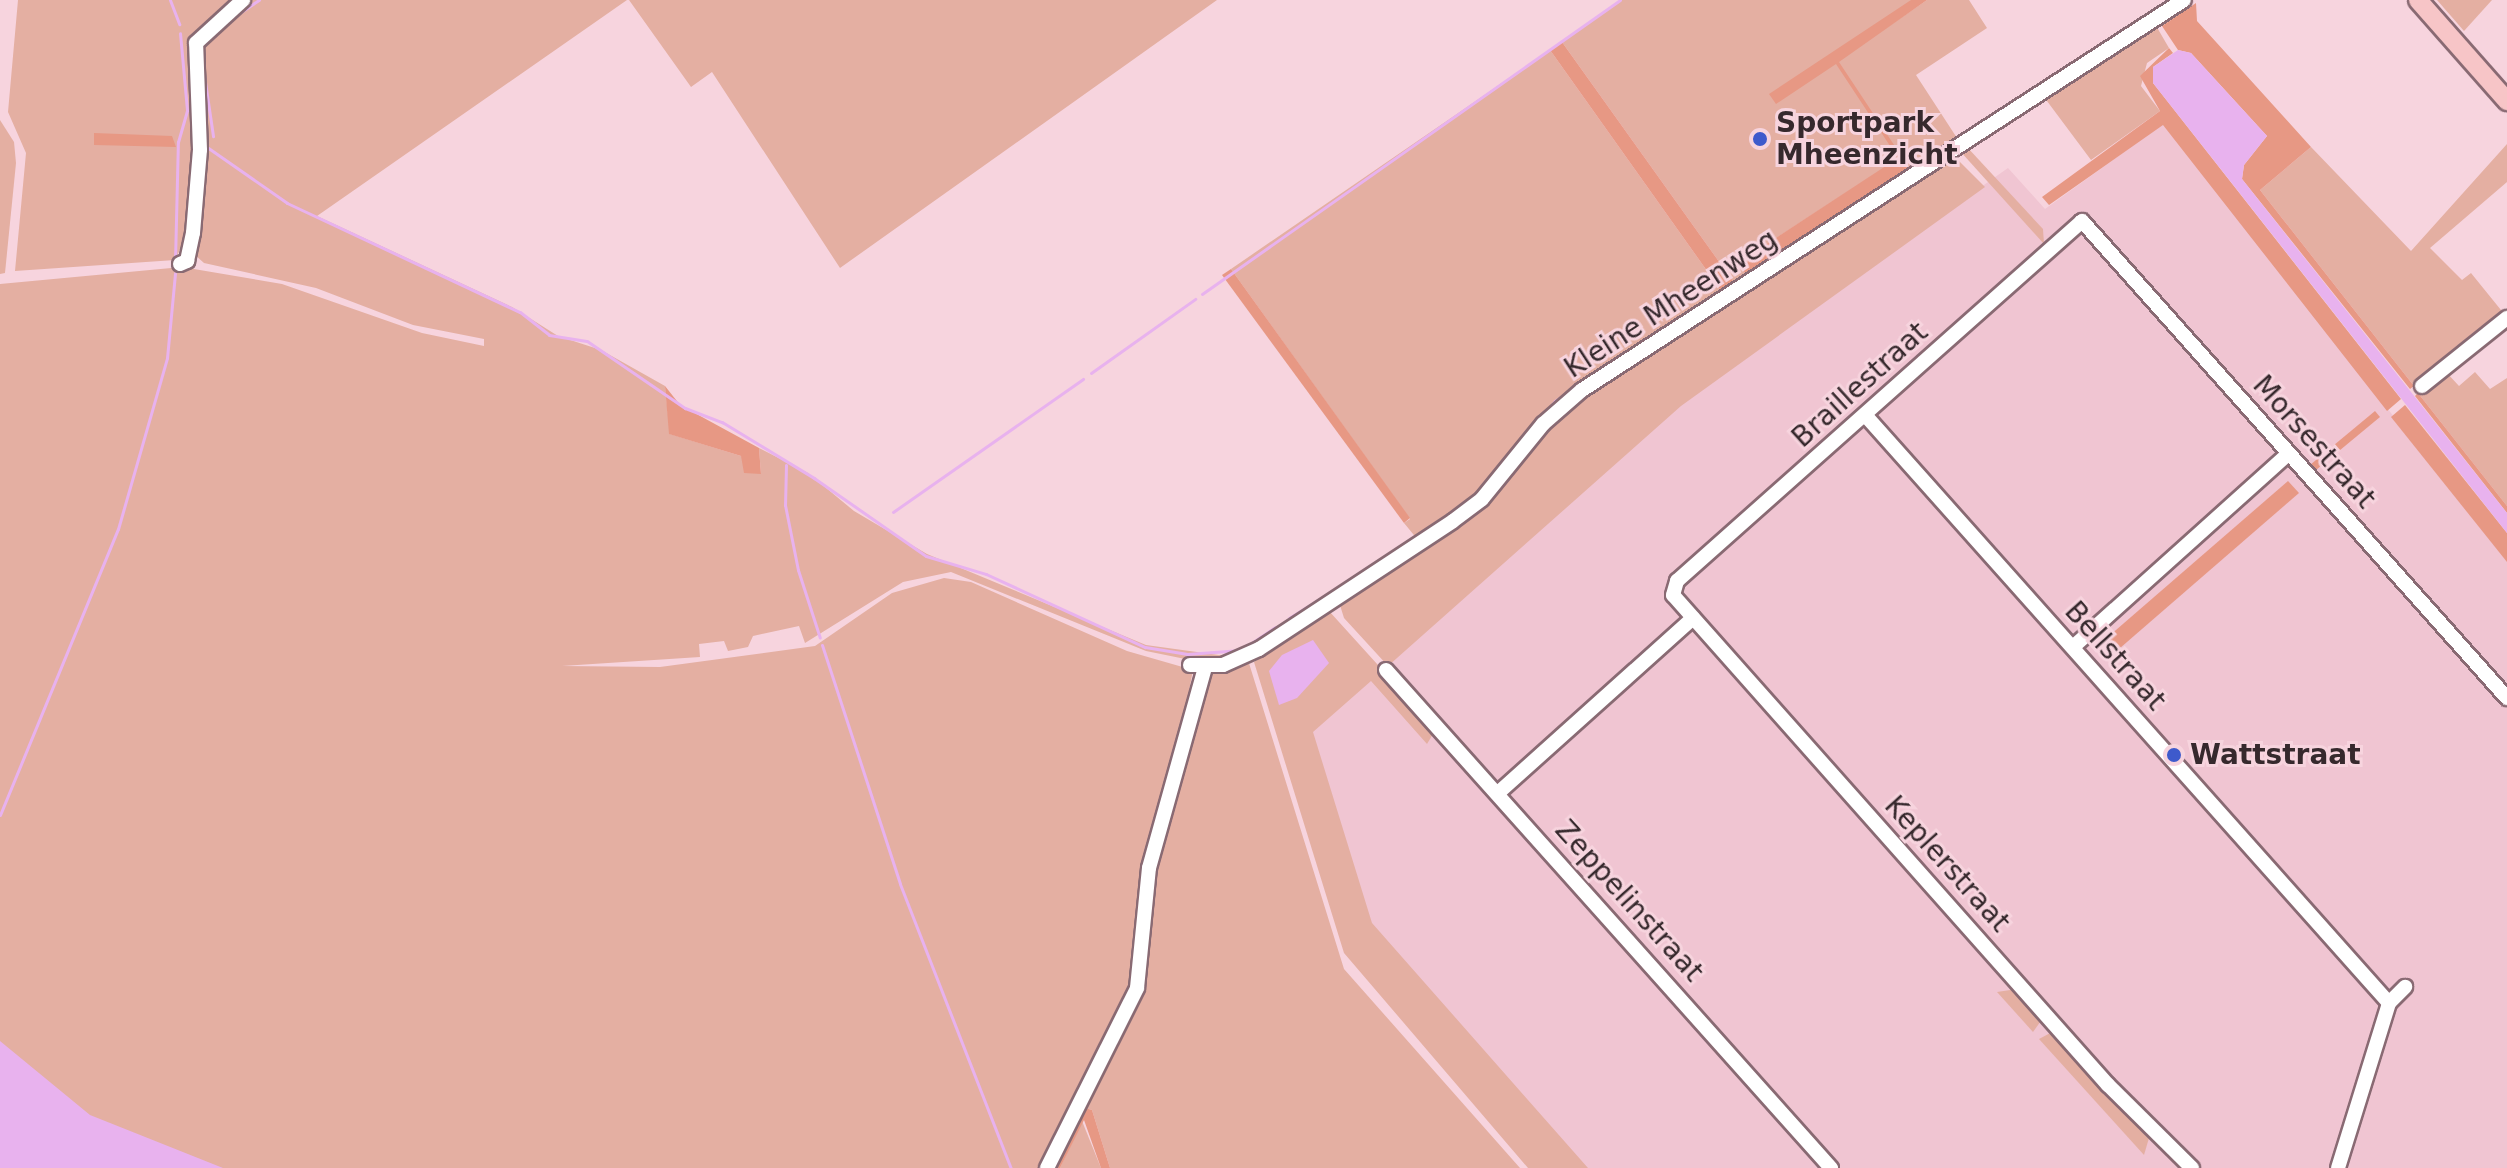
<!DOCTYPE html>
<html>
<head>
<meta charset="utf-8">
<style>
	body { margin:0 }
	#map { position:relative; width:2507px; height:1168px; overflow:hidden; background:#f7d4de; font-family:"DejaVu Sans",sans-serif }
	div>[style] { position:absolute }
	[style*='--x'] { left:calc(var(--x)*1px); top:calc(var(--y)*1px); width:calc(var(--w)*1px); rotate:calc(var(--a)*1deg) }
	.built>* { inset:0; background:#f0c5d2 }
	.green>* { inset:0; background:#e4afa2 }
	.forest>* { inset:0; background:#e79884 }
	.water>* { inset:0; background:#e8b2ee }
	.stream>* { height:3px; margin:-1.5px; padding:0 1.5px; transform-origin:1.5px; border-radius:1.5px; background:#e8b2ee }
	.roads { filter:drop-shadow(2px 0 #896a73) drop-shadow(-2px 0 #896a73) drop-shadow(0 2px #896a73) drop-shadow(0 -2px #896a73) }
	.minor>* { height:14px; margin:-7px; padding:0 7px; transform-origin:7px; border-radius:7px; background:#fff }
	.major>* { height:18px; margin:-9px; padding:0 9px; transform-origin:9px; border-radius:9px; background:#f7c5c7 }
	.dots>* { width:22px; height:22px; translate:-50% -50%; box-sizing:border-box; border:4px solid #f7d4de; border-radius:50% }
	span { translate:-50% -50%; white-space:nowrap; text-align:center; line-height:1.15; -webkit-text-stroke:6px #f7d4de; paint-order:stroke }
	.poi-label { font-size:28px; color:#36292d; font-weight:700 }
	.left { translate:0 -50%; text-align:left }
	.street-label { font-size:28px; color:#36292d }
</style>
</head>
<body>
<div id="map">
	<div class="built">
		<i style="clip-path:polygon(2163px 124px,2507px 560px,2507px 1168px,1584px 1168px,1367px 921px,1305px 730px,1676px 401px,2008px 168px,2045px 209px)"></i>
	</div>
	<div class="green">
		<i style="clip-path:polygon(18px 0,238px 0,194px 40px,189px 231px,175px 260px,15px 271px,26px 153px,8px 112px)"></i>
		<i style="clip-path:polygon(247px 0,627px 0,317px 216px,512px 307px,558px 336px,601px 350px,665px 386px,670px 434px,741px 456px,761px 474px,759px 448px,808px 473px,854px 511px,927px 554px,1146px 645px,1233px 657px,1205px 663px,1146px 651px,951px 572px,903px 582px,805px 643px,799px 626px,753px 636px,748px 647px,728px 651px,724px 641px,699px 644px,700px 657px,562px 666px,660px 667px,815px 646px,892px 593px,944px 578px,971px 582px,1127px 651px,1193px 670px,1131px 996px,1045px 1168px,0 1168px,0 284px,182px 267px,282px 284px,422px 333px,484px 346px,484px 339px,413px 325px,316px 288px,204px 263px,195px 255px,196px 49px)"></i>
		<i style="clip-path:polygon(629px 0,1217px 0,840px 268px,712px 72px,691px 87px)"></i>
		<i style="clip-path:polygon(1621px 0,1924px 0,1838px 61px,1927px 0,1969px 0,1987px 28px,1916px 75px,1957px 138px,1910px 169px,1901px 157px,1739px 262px,1747px 277px,1735px 284px,1562px 42px)"></i>
		<i style="clip-path:polygon(2437px 0,2492px 0,2464px 31px)"></i>
		<i style="clip-path:polygon(2155px 24px,2169px 48px,2147px 63px,2141px 86px,2160px 111px,2091px 160px,2044px 97px)"></i>
		<i style="clip-path:polygon(1550px 50px,1722px 292px,1580px 387px,1479px 497px,1418px 540px,1404px 523px,1410px 519px,1231px 269px)"></i>
		<i style="clip-path:polygon(0 120px,14px 142px,16px 163px,5px 273px,0 274px)"></i>
		<i style="clip-path:polygon(2507px 144px,2507px 182px,2430px 248px,2462px 280px,2471px 273px,2505px 315px,2414px 386px,2260px 190px,2311px 147px,2411px 251px)"></i>
		<i style="clip-path:polygon(1967px 147px,2043px 229px,2044px 244px,1960px 151px)"></i>
		<i style="clip-path:polygon(1954px 156px,1985px 187px,1681px 406px,1388px 666px,1344px 618px,1339px 602px,1473px 512px,1566px 408px)"></i>
		<i style="clip-path:polygon(2446px 372px,2459px 386px,2475px 372px,2490px 389px,2507px 378px,2507px 506px,2418px 393px)"></i>
		<i style="clip-path:polygon(1329px 611px,1436px 729px,1427px 744px,1371px 681px,1313px 732px,1372px 923px,1588px 1168px,1528px 1168px,1344px 953px,1254px 662px)"></i>
		<i style="clip-path:polygon(1248px 660px,1344px 969px,1520px 1168px,1110px 1168px,1092px 1110px,1082px 1107px,1132px 1012px,1149px 882px,1209px 675px)"></i>
		<i style="clip-path:polygon(2017px 989px,2043px 1018px,2033px 1032px,1997px 992px)"></i>
		<i style="clip-path:polygon(2054px 1031px,2149px 1138px,2144px 1155px,2039px 1039px)"></i>
		<i style="clip-path:polygon(1082px 1121px,1101px 1168px,1060px 1168px)"></i>
	</div>
	<div class="forest">
		<i style="clip-path:polygon(1911px 0,1927px 0,1839px 62px,1910px 169px,1747px 277px,1739px 262px,1898px 158px,1836px 64px,1776px 104px,1769px 94px)"></i>
		<i style="clip-path:polygon(2196px 3px,2197px 21px,2311px 147px,2260px 190px,2414px 386px,2410px 389px,2242px 179px,2244px 165px,2267px 136px,2191px 53px,2178px 50px,2162px 26px)"></i>
		<i style="clip-path:polygon(1562px 42px,1735px 284px,1722px 292px,1550px 50px)"></i>
		<i style="clip-path:polygon(2169px 48px,2173px 53px,2153px 67px,2153px 83px,2401px 399px,2387px 411px,2163px 125px,2049px 205px,2042px 197px,2160px 111px,2140px 76px)"></i>
		<i style="clip-path:polygon(94px 133px,172px 136px,176px 147px,94px 145px)"></i>
		<i style="clip-path:polygon(1231px 269px,1410px 518px,1404px 523px,1222px 275px)"></i>
		<i style="clip-path:polygon(665px 386px,680px 405px,759px 448px,761px 474px,744px 473px,741px 456px,669px 434px)"></i>
		<i style="clip-path:polygon(2418px 393px,2507px 506px,2507px 513px,2415px 396px)"></i>
		<i style="clip-path:polygon(2405px 405px,2507px 533px,2507px 562px,2391px 417px)"></i>
		<i style="clip-path:polygon(2375px 411px,2380px 417px,2316px 470px,2310px 465px)"></i>
		<i style="clip-path:polygon(2288px 481px,2299px 493px,2112px 655px,2101px 643px)"></i>
		<i style="clip-path:polygon(1082px 1107px,1092px 1110px,1110px 1168px,1101px 1168px,1084px 1120px,1060px 1168px,1051px 1168px)"></i>
	</div>
	<div class="water">
		<i style="clip-path:polygon(2178px 50px,2191px 53px,2267px 136px,2244px 165px,2242px 179px,2507px 513px,2507px 533px,2153px 83px,2153px 67px)"></i>
		<i style="clip-path:polygon(1313px 640px,1329px 663px,1297px 698px,1279px 705px,1269px 671px,1282px 655px)"></i>
		<i style="clip-path:polygon(0 1041px,90px 1115px,223px 1168px,0 1168px)"></i>
	</div>
	<div class="stream">
		<i style="--x:170;--y:0;--w:26;--a:69"></i>
		<i style="--x:235;--y:16;--w:29;--a:-34"></i>
		<i style="--x:2112;--y:37;--w:67;--a:-33.5"></i>
		<i style="--x:2083;--y:57;--w:23;--a:-34"></i>
		<i style="--x:2070;--y:65;--w:7;--a:-34"></i>
		<i style="--x:204;--y:75;--w:62;--a:81.6"></i>
		<i style="--x:2044;--y:82;--w:20;--a:-33"></i>
		<i style="--x:204;--y:145;--w:101;--a:34.9"></i>
		<i style="--x:287;--y:203;--w:257;--a:25.1"></i>
		<i style="--x:520;--y:312;--w:37;--a:38"></i>
		<i style="--x:549;--y:335;--w:38;--a:9"></i>
		<i style="--x:587;--y:341;--w:119;--a:34.4"></i>
		<i style="--x:685;--y:408;--w:40;--a:21"></i>
		<i style="--x:722;--y:422;--w:108;--a:31.3"></i>
		<i style="--x:814;--y:478;--w:136;--a:34.9"></i>
		<i style="--x:926;--y:556;--w:63;--a:16.7"></i>
		<i style="--x:986;--y:574;--w:175;--a:24.7"></i>
		<i style="--x:1145;--y:647;--w:43;--a:9.5"></i>
		<i style="--x:1187;--y:654;--w:54;--a:-4.2"></i>
		<i style="--x:175;--y:261;--w:119;--a:-88.6"></i>
		<i style="--x:178;--y:142;--w:33;--a:-74"></i>
		<i style="--x:187;--y:110;--w:77;--a:-95.2"></i>
		<i style="--x:1202;--y:294;--w:511;--a:-35.12"></i>
		<i style="--x:1091;--y:373;--w:128;--a:-35.4"></i>
		<i style="--x:1512;--y:451;--w:66;--a:-49.3"></i>
		<i style="--x:1555;--y:401;--w:78;--a:-34.5"></i>
		<i style="--x:786;--y:465;--w:40;--a:91.4"></i>
		<i style="--x:785;--y:505;--w:66;--a:78.7"></i>
		<i style="--x:798;--y:570;--w:71;--a:72.1"></i>
		<i style="--x:893;--y:512;--w:232;--a:-35"></i>
		<i style="--x:1426;--y:530;--w:52;--a:-34.9"></i>
		<i style="--x:1347;--y:581;--w:77;--a:-32.9"></i>
		<i style="--x:1289;--y:618;--w:59;--a:-31.8"></i>
		<i style="--x:1250;--y:644;--w:30;--a:-34"></i>
		<i style="--x:822;--y:645;--w:251;--a:71.9"></i>
		<i style="--x:900;--y:884;--w:305;--a:68.7"></i>
		<i style="--x:0;--y:815;--w:309;--a:-67.6"></i>
		<i style="--x:118;--y:529;--w:178;--a:-74"></i>
		<i style="--x:167;--y:358;--w:85;--a:-84.6"></i>
	</div>
	<div class="roads">
		<div class="minor">
			<i style="--x:180;--y:264;--w:8;--a:-23"></i>
			<i style="--x:187;--y:261;--w:29;--a:-78"></i>
			<i style="--x:193;--y:233;--w:83;--a:-85.2"></i>
			<i style="--x:200;--y:150;--w:107;--a:-92.1"></i>
			<i style="--x:196;--y:43;--w:64;--a:-42.5"></i>
			<i style="--x:2422;--y:386;--w:109;--a:-38.7"></i>
			<i style="--x:1866;--y:416;--w:786;--a:48.3"></i>
			<i style="--x:2073;--y:647;--w:290;--a:-41.9"></i>
			<i style="--x:1190;--y:665;--w:33;--a:0"></i>
			<i style="--x:1223;--y:665;--w:39;--a:-24"></i>
			<i style="--x:1259;--y:649;--w:232;--a:-33.4"></i>
			<i style="--x:1453;--y:521;--w:36;--a:-37"></i>
			<i style="--x:1482;--y:499;--w:97;--a:-50.9"></i>
			<i style="--x:1543;--y:424;--w:52;--a:-41.1"></i>
			<i style="--x:1582;--y:390;--w:717;--a:-32.94"></i>
			<i style="--x:1386;--y:670;--w:668;--a:48.22"></i>
			<i style="--x:1498;--y:793;--w:262;--a:-41.9"></i>
			<i style="--x:1047;--y:1168;--w:201;--a:-63.4"></i>
			<i style="--x:1137;--y:988;--w:121;--a:-84.3"></i>
			<i style="--x:1149;--y:868;--w:209;--a:-74.4"></i>
			<i style="--x:2192;--y:1168;--w:118;--a:-135.3"></i>
			<i style="--x:2108;--y:1085;--w:655;--a:-131.6"></i>
			<i style="--x:1673;--y:595;--w:15;--a:-74"></i>
			<i style="--x:1677;--y:581;--w:542;--a:-41.63"></i>
			<i style="--x:2082;--y:221;--w:639;--a:48.3"></i>
			<i style="--x:2338;--y:1168;--w:173;--a:-72.8"></i>
			<i style="--x:2389;--y:1003;--w:23;--a:-45"></i>
		</div>
		<div class="major">
			<i style="--x:2418;--y:0;--w:135;--a:48.6"></i>
		</div>
	</div>
	<div class="dots">
		<i style="left:1760px;top:139px;background:#3e5acc"></i>
		<i style="left:2174px;top:755px;background:#3e5acc"></i>
	</div>
	<div class="poi-label">
		<span class="left" style="left:1776px;top:139px">Sportpark<br>Mheenzicht</span>
		<span class="left" style="left:2190px;top:755px">Wattstraat</span>
	</div>
	<div class="street-label">
		<span style="left:1671px;top:304px;rotate:-33deg">Kleine Mheenweg</span>
		<span style="left:1860px;top:385px;rotate:-42deg">Braillestraat</span>
		<span style="left:2314px;top:442px;rotate:48deg">Morsestraat</span>
		<span style="left:2115px;top:656px;rotate:48deg">Bellstraat</span>
		<span style="left:1947px;top:864px;rotate:48deg">Keplerstraat</span>
		<span style="left:1629px;top:901px;rotate:48deg">Zeppelinstraat</span>
	</div>
</div>
</body>
</html>
